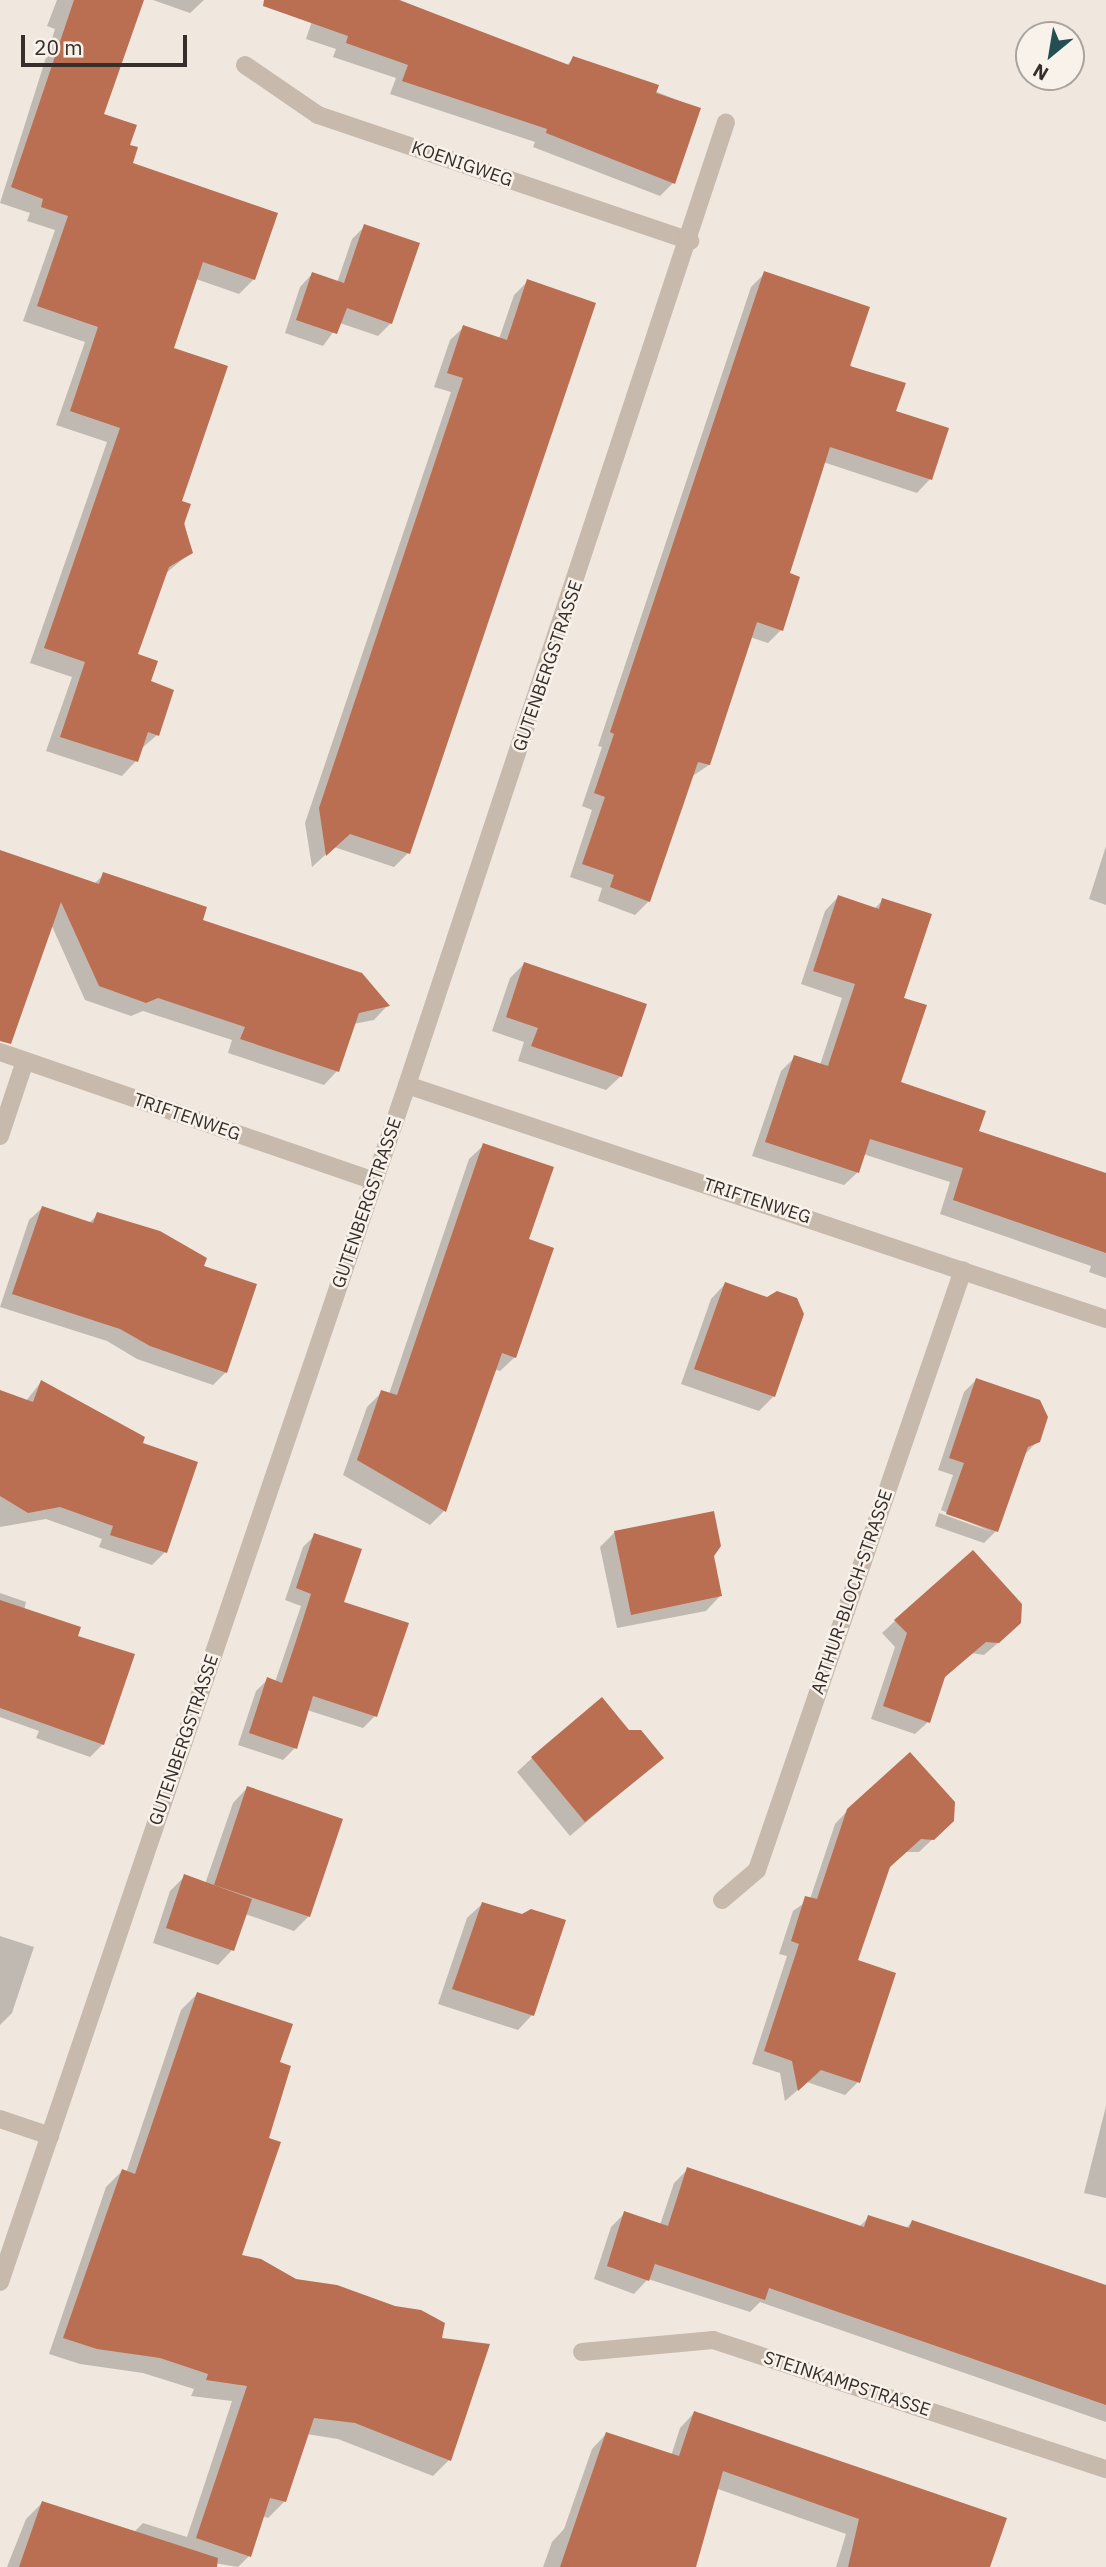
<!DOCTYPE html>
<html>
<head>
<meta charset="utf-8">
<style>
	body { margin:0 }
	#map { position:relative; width:1106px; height:2567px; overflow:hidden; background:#f0e8df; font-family:"IBM Plex Sans",sans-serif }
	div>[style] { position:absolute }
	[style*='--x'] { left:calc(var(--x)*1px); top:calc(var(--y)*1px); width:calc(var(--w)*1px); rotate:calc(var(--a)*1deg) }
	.shadow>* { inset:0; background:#0003 }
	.building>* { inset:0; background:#ba6f53 }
	.street>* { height:18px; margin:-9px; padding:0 9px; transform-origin:9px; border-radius:9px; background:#c7b9ac }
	span { translate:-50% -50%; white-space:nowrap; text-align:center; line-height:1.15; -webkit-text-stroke:5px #f8f2eb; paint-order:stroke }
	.street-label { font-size:18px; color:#362e2a }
	.north { position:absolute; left:1015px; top:21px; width:70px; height:70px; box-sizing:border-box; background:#f8f2eb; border:2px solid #aaa49e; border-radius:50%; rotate:210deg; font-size:19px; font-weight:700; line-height:28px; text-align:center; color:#362e2a }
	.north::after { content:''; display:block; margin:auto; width:24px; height:32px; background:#234f53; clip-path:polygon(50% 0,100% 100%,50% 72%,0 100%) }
	.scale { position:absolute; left:21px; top:35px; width:166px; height:32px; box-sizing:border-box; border:4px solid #362e2a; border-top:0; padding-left:9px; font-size:21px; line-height:24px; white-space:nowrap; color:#362e2a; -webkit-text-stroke:5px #f8f2eb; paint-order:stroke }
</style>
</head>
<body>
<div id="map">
	<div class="shadow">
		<i style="clip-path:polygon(57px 0,142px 0,101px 115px,128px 146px,130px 164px,254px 279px,239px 294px,196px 279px,172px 349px,180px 502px,191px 552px,165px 574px,136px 655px,149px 682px,157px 735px,141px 749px,136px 761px,122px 776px,46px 751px,72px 677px,30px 663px,107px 442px,56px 425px,85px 342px,23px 321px,55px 230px,27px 221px,30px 213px,0 203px,55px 29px,47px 26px)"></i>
		<i style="clip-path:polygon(153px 0,204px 0,190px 13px)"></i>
		<i style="clip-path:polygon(319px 0,400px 0,566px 66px,574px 58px,699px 109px,673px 183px,660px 196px,533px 147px,535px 142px,390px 94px,396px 78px,333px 57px,336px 49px,306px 39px)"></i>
		<i style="clip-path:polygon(365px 226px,391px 323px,378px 336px,340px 323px,323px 346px,285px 333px,300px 287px,312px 274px,337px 283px,352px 239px)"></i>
		<i style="clip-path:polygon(765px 273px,894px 412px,947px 430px,930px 479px,917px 493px,823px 462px,788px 574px,781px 630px,768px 643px,750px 637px,709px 765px,691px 777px,649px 901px,635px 915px,598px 901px,602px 888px,570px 877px,592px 810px,582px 806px,602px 747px,598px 746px,751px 287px)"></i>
		<i style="clip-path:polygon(528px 281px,408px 853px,394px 867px,334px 847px,312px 867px,305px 823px,451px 392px,434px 387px,450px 340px,464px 327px,499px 339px,514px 295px)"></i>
		<i style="clip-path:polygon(1106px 846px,1106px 905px,1089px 899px)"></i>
		<i style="clip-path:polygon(0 852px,94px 884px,104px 874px,387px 1006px,374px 1020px,353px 1024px,337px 1071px,324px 1085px,228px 1053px,232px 1040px,143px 1011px,131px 1016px,85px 1000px,51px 924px,0 976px)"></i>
		<i style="clip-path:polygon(838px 897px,874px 909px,883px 900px,902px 999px,899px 1083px,977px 1132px,1106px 1175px,1106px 1278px,1089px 1272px,1091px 1266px,940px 1214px,950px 1182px,863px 1154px,858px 1172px,844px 1185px,752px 1156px,781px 1071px,795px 1057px,820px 1065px,842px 998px,801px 984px,825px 911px)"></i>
		<i style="clip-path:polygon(524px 964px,621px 1076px,606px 1090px,518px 1061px,524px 1042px,492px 1031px,510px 978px)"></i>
		<i style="clip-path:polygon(484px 1145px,527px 1240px,515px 1357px,500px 1371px,494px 1369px,444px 1511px,430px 1525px,343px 1475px,367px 1407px,382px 1392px,389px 1394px,469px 1159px)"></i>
		<i style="clip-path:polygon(42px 1208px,89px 1223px,98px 1214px,202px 1267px,226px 1372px,213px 1385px,137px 1359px,107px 1341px,0 1307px,29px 1220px)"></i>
		<i style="clip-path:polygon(725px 1284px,774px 1396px,759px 1411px,681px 1384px,711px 1299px)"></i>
		<i style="clip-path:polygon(976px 1380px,1038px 1441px,1025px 1454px,996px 1531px,984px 1543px,935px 1526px,939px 1513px,992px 1532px,941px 1510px,953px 1475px,938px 1470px,964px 1392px)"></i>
		<i style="clip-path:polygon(41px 1382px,141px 1444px,165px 1552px,152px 1565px,99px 1547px,102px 1539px,46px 1519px,0 1527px,0 1392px,26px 1401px)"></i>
		<i style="clip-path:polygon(615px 1532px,712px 1556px,720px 1596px,706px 1611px,617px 1628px,600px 1547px)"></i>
		<i style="clip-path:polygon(315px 1535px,342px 1603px,375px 1716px,363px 1728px,307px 1710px,295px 1748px,283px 1760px,238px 1745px,256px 1691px,268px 1679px,275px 1682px,301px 1606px,285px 1600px,303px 1547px)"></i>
		<i style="clip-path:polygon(0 1593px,26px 1602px,24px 1610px,76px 1637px,103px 1744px,90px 1757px,36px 1738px,39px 1731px,0 1717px)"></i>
		<i style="clip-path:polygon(895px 1621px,1006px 1636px,984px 1655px,971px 1653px,943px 1678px,928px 1722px,915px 1734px,871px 1719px,895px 1647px,882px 1633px)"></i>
		<i style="clip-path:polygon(628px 1732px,661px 1758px,570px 1836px,517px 1772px,532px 1758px)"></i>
		<i style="clip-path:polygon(247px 1788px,309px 1916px,294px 1931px,245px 1914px,232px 1950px,218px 1965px,153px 1943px,170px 1891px,185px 1876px,205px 1884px,233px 1803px)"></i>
		<i style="clip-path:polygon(848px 1810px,938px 1834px,919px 1852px,906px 1852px,887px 1868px,856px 1961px,858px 2082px,845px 2095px,807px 2082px,785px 2101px,780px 2073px,752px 2064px,787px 1956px,779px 1954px,793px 1911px,810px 1899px,835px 1824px)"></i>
		<i style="clip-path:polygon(482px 1904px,532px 2015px,518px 2030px,438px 2004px,467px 1918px)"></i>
		<i style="clip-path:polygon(0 1936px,34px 1947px,12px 2013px,0 2025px)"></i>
		<i style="clip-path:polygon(197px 1994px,277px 2063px,267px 2139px,240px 2256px,440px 2339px,449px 2460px,433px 2476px,338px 2439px,306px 2434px,284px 2502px,268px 2518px,262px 2516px,249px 2556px,238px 2567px,202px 2561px,200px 2567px,7px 2567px,26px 2519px,42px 2503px,134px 2532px,143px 2523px,187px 2537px,232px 2401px,191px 2396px,194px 2389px,143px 2373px,80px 2364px,49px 2354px,106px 2187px,122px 2171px,126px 2173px,181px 2010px)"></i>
		<i style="clip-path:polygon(1106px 2106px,1106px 2198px,1084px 2193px)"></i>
		<i style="clip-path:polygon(688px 2169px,859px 2227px,869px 2217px,905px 2229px,912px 2222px,1106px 2286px,1106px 2422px,760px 2302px,750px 2312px,648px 2279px,634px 2294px,594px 2279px,611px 2227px,625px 2213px,660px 2225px,674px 2183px)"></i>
		<i style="clip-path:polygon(694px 2413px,988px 2567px,836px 2567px,846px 2534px,718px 2489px,689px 2567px,543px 2567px,552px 2542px,564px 2529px,592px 2449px,606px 2434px,671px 2456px,680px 2428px)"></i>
	</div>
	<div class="building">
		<i style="clip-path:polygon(74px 0,144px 0,104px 114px,137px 125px,130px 145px,138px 147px,133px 163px,278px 213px,255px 280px,203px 262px,174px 348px,228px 366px,182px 501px,191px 504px,184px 524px,193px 553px,169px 567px,138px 654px,158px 661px,151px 681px,174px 690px,159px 736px,148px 732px,138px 762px,60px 737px,85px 662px,44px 648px,120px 428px,70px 411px,98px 327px,37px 306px,68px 216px,41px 207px,43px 199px,11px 187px)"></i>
		<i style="clip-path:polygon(264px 0,399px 0,569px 65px,573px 56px,659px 85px,656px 93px,701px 108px,675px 184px,546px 133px,547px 129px,402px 81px,408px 65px,346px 43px,348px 36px,263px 6px)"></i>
		<i style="clip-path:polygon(364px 224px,420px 243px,392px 324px,347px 308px,337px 334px,296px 320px,312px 272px,344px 283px)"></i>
		<i style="clip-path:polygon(764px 271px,870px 307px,850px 366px,906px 383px,896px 411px,949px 428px,932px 480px,830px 447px,790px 573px,800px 577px,783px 631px,757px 622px,710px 765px,698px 762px,650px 902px,610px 887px,614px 875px,582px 864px,605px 797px,594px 793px,614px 734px,610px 732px)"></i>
		<i style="clip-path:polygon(527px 279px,596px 303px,410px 854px,350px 834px,326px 856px,319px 808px,463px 378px,447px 373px,463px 325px,507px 340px)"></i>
		<i style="clip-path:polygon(0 850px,99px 884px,103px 872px,207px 907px,203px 920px,362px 973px,390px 1006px,359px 1013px,339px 1072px,240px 1039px,245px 1027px,158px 998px,146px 1003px,99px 986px,61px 902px,11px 1044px,0 1041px)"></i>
		<i style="clip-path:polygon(838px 895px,879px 909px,882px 898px,932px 914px,904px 998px,927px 1005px,901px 1082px,986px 1111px,979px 1131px,1106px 1173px,1106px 1253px,953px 1200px,963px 1168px,870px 1139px,859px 1173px,765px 1142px,794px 1055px,828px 1066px,855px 984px,813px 971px)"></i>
		<i style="clip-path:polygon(524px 962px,647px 1004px,622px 1077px,531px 1046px,538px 1028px,506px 1017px)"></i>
		<i style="clip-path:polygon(483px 1143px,554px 1167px,529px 1239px,554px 1248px,516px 1358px,502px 1353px,446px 1512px,357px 1460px,381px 1390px,397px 1395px)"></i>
		<i style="clip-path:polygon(42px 1206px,93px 1223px,97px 1212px,160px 1231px,207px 1258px,204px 1266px,257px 1284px,227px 1373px,150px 1346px,120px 1329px,12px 1294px)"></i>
		<i style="clip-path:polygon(725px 1282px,767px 1297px,777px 1291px,797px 1298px,804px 1314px,775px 1397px,694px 1369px)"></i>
		<i style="clip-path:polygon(976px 1378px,1040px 1400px,1048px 1417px,1040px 1442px,1028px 1447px,998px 1532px,946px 1514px,964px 1463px,949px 1458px)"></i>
		<i style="clip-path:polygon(41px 1380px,145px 1437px,143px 1443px,198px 1462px,167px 1553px,110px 1535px,113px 1526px,60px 1507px,28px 1513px,0 1496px,0 1390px,33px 1402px)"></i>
		<i style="clip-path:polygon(714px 1511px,721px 1546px,714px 1556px,722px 1596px,631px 1615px,614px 1531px)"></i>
		<i style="clip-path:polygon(314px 1533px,362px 1549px,344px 1602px,409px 1623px,377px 1717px,313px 1696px,297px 1749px,249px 1733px,267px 1677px,282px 1683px,297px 1638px,311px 1594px,296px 1588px)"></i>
		<i style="clip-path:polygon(973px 1550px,1022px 1604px,1021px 1623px,999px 1643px,986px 1642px,945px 1677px,930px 1723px,883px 1706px,907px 1633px,894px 1620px)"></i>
		<i style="clip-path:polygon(0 1600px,81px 1627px,78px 1636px,135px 1654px,104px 1745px,0 1708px)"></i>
		<i style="clip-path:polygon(602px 1697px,629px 1730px,641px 1730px,664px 1758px,585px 1822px,531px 1757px)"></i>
		<i style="clip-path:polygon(910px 1752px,955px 1802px,954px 1821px,934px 1840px,921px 1839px,890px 1867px,858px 1960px,896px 1973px,860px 2083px,821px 2070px,798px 2091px,792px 2061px,764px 2051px,799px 1944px,791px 1941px,805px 1896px,817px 1899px,847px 1809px)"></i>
		<i style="clip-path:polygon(247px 1786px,343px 1819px,310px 1917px,214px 1885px)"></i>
		<i style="clip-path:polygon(184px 1874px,252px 1899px,234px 1951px,166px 1928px)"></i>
		<i style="clip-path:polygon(482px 1902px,522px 1914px,531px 1909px,566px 1920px,534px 2016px,452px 1989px)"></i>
		<i style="clip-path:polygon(197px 1992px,293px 2024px,280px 2062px,291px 2066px,269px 2138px,281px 2142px,242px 2255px,261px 2259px,296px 2279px,337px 2285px,395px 2306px,421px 2310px,445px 2323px,442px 2338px,490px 2344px,451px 2461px,355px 2423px,314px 2418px,286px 2502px,270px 2498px,251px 2557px,196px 2538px,247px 2386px,206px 2380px,208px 2374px,160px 2358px,97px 2349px,63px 2338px,122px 2169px,135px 2174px)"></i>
		<i style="clip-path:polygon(687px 2167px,864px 2227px,868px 2215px,909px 2228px,912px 2220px,1106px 2285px,1106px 2405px,769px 2288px,765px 2300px,655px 2264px,657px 2258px,649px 2281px,607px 2266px,624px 2211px,668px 2226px)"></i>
		<i style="clip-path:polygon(694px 2411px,1007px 2518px,990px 2567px,848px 2567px,859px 2519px,723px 2471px,696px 2567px,560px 2567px,606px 2432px,679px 2456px)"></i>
		<i style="clip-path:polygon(42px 2501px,218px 2558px,217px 2567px,19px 2567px)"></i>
	</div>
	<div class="street">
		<i style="--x:245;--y:65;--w:88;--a:34.4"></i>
		<i style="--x:318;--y:115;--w:393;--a:18.7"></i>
		<i style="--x:0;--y:1052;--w:396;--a:19"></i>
		<i style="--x:407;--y:1085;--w:737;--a:18.51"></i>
		<i style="--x:0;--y:1136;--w:79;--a:-71.6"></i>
		<i style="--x:722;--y:1900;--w:46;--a:-40.6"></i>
		<i style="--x:757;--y:1870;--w:634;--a:-71.05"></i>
		<i style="--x:0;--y:2119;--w:53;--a:18.8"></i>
		<i style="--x:0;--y:2282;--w:1264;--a:-71.22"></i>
		<i style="--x:407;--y:1085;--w:1014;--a:-71.67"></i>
		<i style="--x:582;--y:2352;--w:132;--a:-5.2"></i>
		<i style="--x:713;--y:2340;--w:414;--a:18.2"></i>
	</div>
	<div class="street-label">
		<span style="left:462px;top:164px;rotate:19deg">KOENIGWEG</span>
		<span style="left:548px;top:666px;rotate:-71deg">GUTENBERGSTRASSE</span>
		<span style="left:187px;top:1117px;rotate:19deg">TRIFTENWEG</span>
		<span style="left:757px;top:1201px;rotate:18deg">TRIFTENWEG</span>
		<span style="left:367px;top:1203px;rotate:-71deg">GUTENBERGSTRASSE</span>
		<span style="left:852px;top:1592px;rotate:-71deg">ARTHUR-BLOCH-STRASSE</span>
		<span style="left:184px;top:1740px;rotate:-71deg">GUTENBERGSTRASSE</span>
		<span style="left:847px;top:2384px;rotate:18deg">STEINKAMPSTRASSE</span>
	</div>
	<div class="north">N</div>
	<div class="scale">20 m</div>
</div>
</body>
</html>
